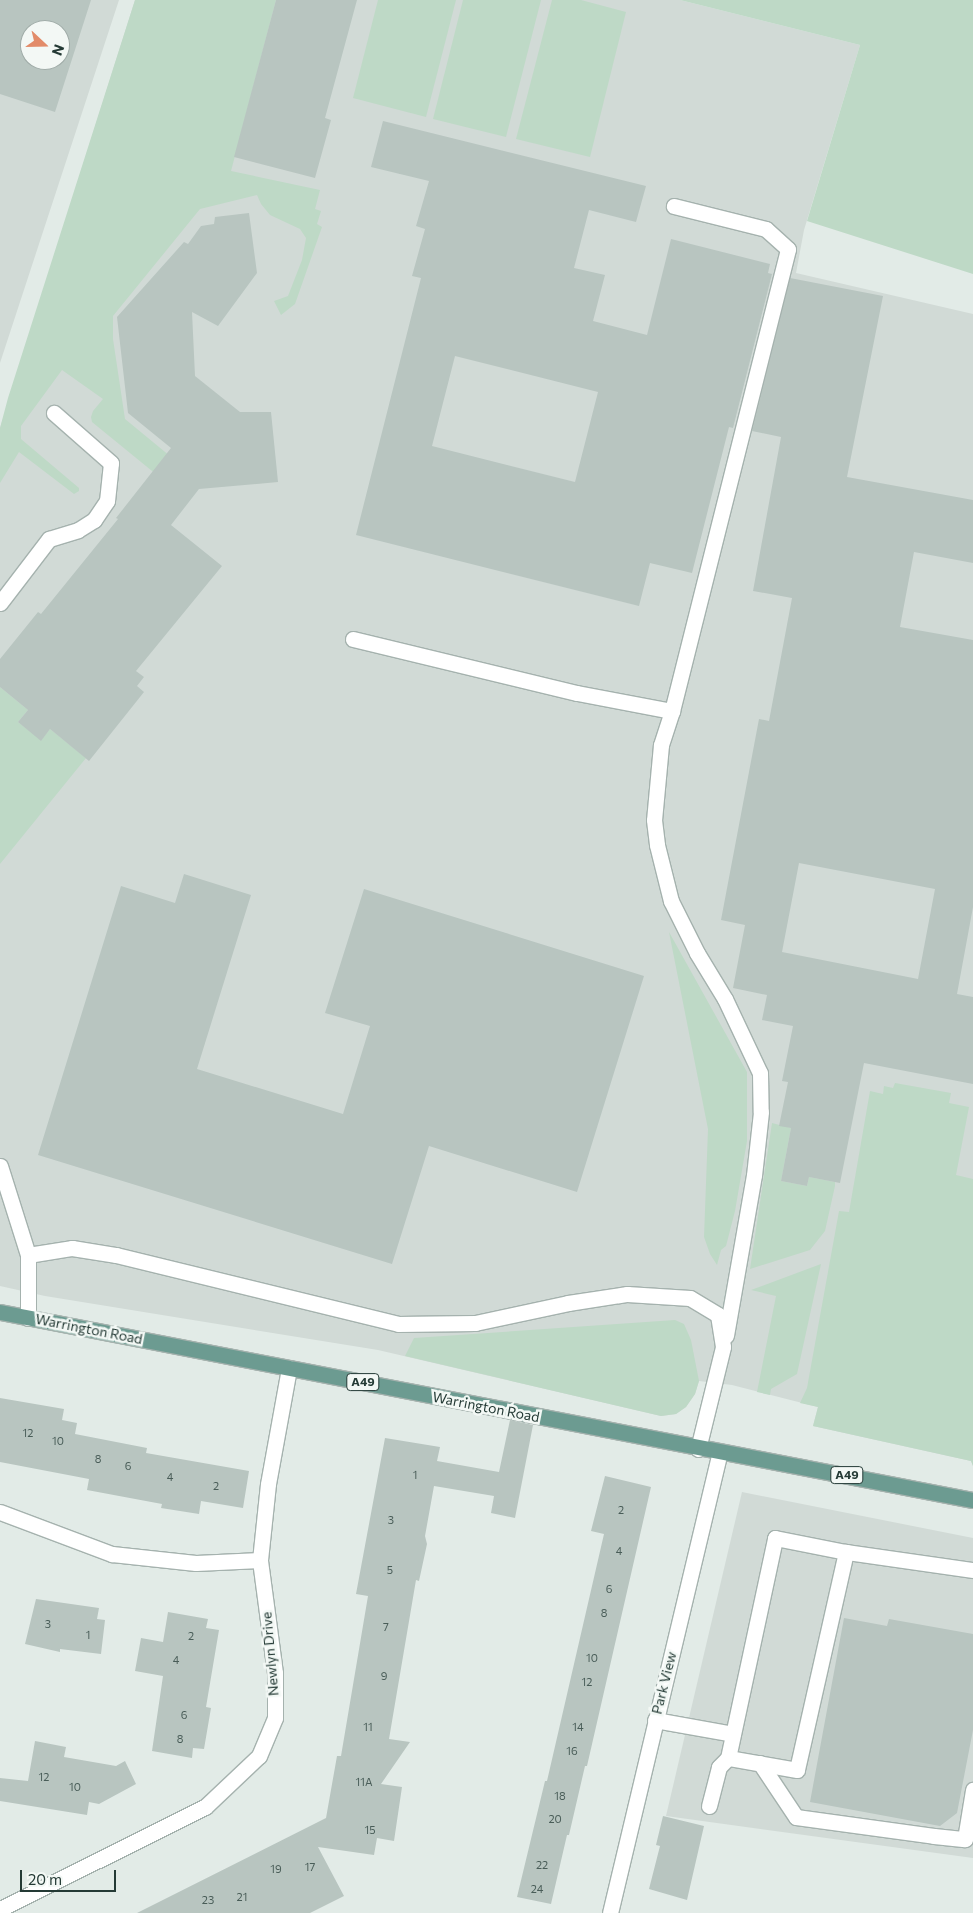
<!DOCTYPE html>
<html>
<head>
<meta charset="utf-8">
<style>
	body { margin:0 }
	#map { position:relative; width:973px; height:1913px; overflow:hidden; background:#e2ebe7; font-family:Commissioner,sans-serif }
	div>[style] { position:absolute }
	[style*='--x'] { left:calc(var(--x)*1px); top:calc(var(--y)*1px); width:calc(var(--w)*1px); rotate:calc(var(--a)*1deg) }
	.built>* { inset:0; background:#d1dad6 }
	.green>* { inset:0; background:#bed9c6 }
	.building>* { inset:0; background:#b8c5c0 }
	.roads { filter:drop-shadow(1px 0 #a5b2ae) drop-shadow(-1px 0 #a5b2ae) drop-shadow(0 1px #a5b2ae) drop-shadow(0 -1px #a5b2ae) }
	.service>* { height:15px; margin:-7.5px; padding:0 7.5px; transform-origin:7.5px; border-radius:7.5px; background:#fff }
	.minor>* { height:15px; margin:-7.5px; padding:0 7.5px; transform-origin:7.5px; border-radius:7.5px; background:#fff }
	.primary>* { height:15px; margin:-7.5px; padding:0 7.5px; transform-origin:7.5px; border-radius:7.5px; background:#6c9b91 }
	span { translate:-50% -50%; white-space:nowrap; text-align:center; line-height:1.15; -webkit-text-stroke:5px #f3f8f5; paint-order:stroke }
	.number-label { font-size:11px; color:#495d58 }
	.number-label span { -webkit-text-stroke-width:0 }
	.shield-label span { padding:1px 4px; background:#f3f8f5; border:1px solid; border-radius:4px; -webkit-text-stroke-width:0 }
	.shield-label { font-size:12px; color:#243a35; font-weight:700 }
	.street-label { font-size:14px; color:#243a35 }
	.north { position:absolute; left:20px; top:20px; width:50px; height:50px; box-sizing:border-box; background:#f3f8f5; border:1px solid #a0aca8; border-radius:50%; rotate:111deg; font-size:14px; font-weight:700; line-height:20px; text-align:center; color:#243a35 }
	.north::after { content:''; display:block; margin:auto; width:18px; height:22px; background:#e28b69; clip-path:polygon(50% 0,100% 100%,50% 72%,0 100%) }
	.scale { position:absolute; left:20px; top:1870px; width:96px; height:22px; box-sizing:border-box; border:2px solid #243a35; border-top:0; padding-left:6px; font-size:15px; line-height:18px; white-space:nowrap; color:#243a35; -webkit-text-stroke:4px #f3f8f5; paint-order:stroke }
</style>
</head>
<body>
<div id="map">
	<div class="built">
		<i style="clip-path:polygon(evenodd,0 0,119px 0,0 363px,0 0,30px 30px,60px 30px,60px 60px,30px 60px,30px 30px)"></i>
		<i style="clip-path:polygon(135px 0,680px 0,860px 45px,804px 230px,796px 273px,973px 314px,973px 1466px,971px 1461px,813px 1426px,818px 1407px,732px 1385px,699px 1381px,695px 1394px,686px 1407px,676px 1414px,661px 1416px,378px 1350px,45px 1296px,0 1286px,0 428px)"></i>
		<i style="clip-path:polygon(742px 1492px,973px 1538px,973px 1858px,666px 1816px)"></i>
	</div>
	<div class="green">
		<i style="clip-path:polygon(135px 0,276px 0,231px 171px,320px 190px,315px 209px,321px 211px,317px 224px,322px 227px,295px 304px,281px 315px,274px 301px,288px 296px,302px 260px,306px 238px,300px 229px,270px 215px,261px 204px,257px 195px,200px 209px,113px 316px,113px 339px,125px 419px,193px 475px,179px 493px,92px 422px,91px 417px,93px 411px,103px 399px,62px 370px,21px 426px,21px 439px,79px 488px,79px 491px,74px 494px,19px 452px,0 483px,0 428px,8px 398px)"></i>
		<i style="clip-path:polygon(378px 0,456px 0,426px 117px,353px 98px)"></i>
		<i style="clip-path:polygon(463px 0,541px 0,506px 137px,433px 119px)"></i>
		<i style="clip-path:polygon(552px 0,581px 0,626px 12px,590px 157px,516px 139px)"></i>
		<i style="clip-path:polygon(680px 0,973px 0,973px 274px,807px 221px,860px 45px)"></i>
		<i style="clip-path:polygon(0 687px,28px 710px,18px 722px,41px 740px,50px 729px,86px 758px,0 864px)"></i>
		<i style="clip-path:polygon(669px 932px,747px 1072px,747px 1141px,735px 1211px,726px 1246px,721px 1250px,717px 1265px,710px 1254px,704px 1237px,708px 1129px)"></i>
		<i style="clip-path:polygon(895px 1083px,951px 1093px,949px 1103px,969px 1107px,956px 1175px,973px 1179px,973px 1466px,971px 1461px,813px 1426px,818px 1407px,800px 1403px,807px 1388px,839px 1211px,849px 1212px,870px 1091px,883px 1094px,884px 1086px,893px 1088px)"></i>
		<i style="clip-path:polygon(772px 1123px,791px 1128px,781px 1181px,807px 1186px,809px 1177px,835px 1182px,835px 1186px,825px 1231px,810px 1250px,750px 1269px)"></i>
		<i style="clip-path:polygon(821px 1264px,797px 1374px,771px 1389px,770px 1395px,757px 1392px,776px 1296px,751px 1290px)"></i>
		<i style="clip-path:polygon(675px 1320px,684px 1324px,691px 1340px,699px 1381px,695px 1394px,686px 1407px,676px 1414px,661px 1416px,405px 1356px,414px 1338px)"></i>
	</div>
	<div class="building">
		<i style="clip-path:polygon(evenodd,0 0,91px 0,55px 112px,0 94px,0 0,30px 30px,60px 30px,60px 60px,30px 60px,30px 30px)"></i>
		<i style="clip-path:polygon(276px 0,357px 0,325px 118px,331px 120px,315px 178px,234px 157px)"></i>
		<i style="clip-path:polygon(evenodd,383px 121px,646px 186px,636px 222px,589px 210px,574px 268px,605px 275px,593px 321px,647px 335px,671px 239px,770px 264px,768px 273px,772px 274px,733px 428px,729px 427px,692px 573px,650px 563px,639px 606px,356px 535px,421px 278px,412px 276px,425px 229px,416px 226px,429px 181px,371px 167px,383px 121px,455px 356px,598px 392px,575px 482px,432px 446px,455px 356px)"></i>
		<i style="clip-path:polygon(249px 213px,257px 273px,218px 326px,192px 312px,195px 376px,240px 412px,271px 412px,278px 482px,199px 489px,171px 525px,222px 566px,136px 671px,144px 677px,137px 686px,144px 692px,89px 761px,50px 729px,41px 741px,18px 722px,28px 710px,0 687px,0 659px,38px 612px,41px 614px,118px 519px,116px 518px,171px 448px,128px 413px,117px 317px,184px 242px,188px 244px,201px 226px,214px 224px,215px 217px)"></i>
		<i style="clip-path:polygon(evenodd,790px 278px,883px 296px,847px 477px,973px 500px,973px 563px,914px 552px,900px 627px,973px 640px,973px 907px,957px 994px,973px 997px,973px 1084px,864px 1063px,840px 1183px,809px 1177px,807px 1186px,781px 1181px,791px 1128px,779px 1126px,788px 1082px,782px 1081px,793px 1026px,762px 1020px,767px 995px,733px 988px,745px 925px,721px 920px,759px 719px,769px 721px,792px 598px,753px 591px,781px 437px,752px 431px,790px 278px,799px 863px,935px 889px,918px 979px,782px 952px,799px 863px)"></i>
		<i style="clip-path:polygon(184px 874px,251px 895px,197px 1069px,343px 1114px,370px 1026px,325px 1013px,364px 889px,644px 976px,577px 1192px,429px 1146px,392px 1264px,38px 1155px,121px 886px,175px 903px)"></i>
		<i style="clip-path:polygon(0 1398px,64px 1409px,62px 1420px,77px 1423px,75px 1434px,147px 1448px,146px 1453px,249px 1471px,243px 1508px,201px 1501px,199px 1514px,161px 1508px,162px 1504px,87px 1490px,89px 1479px,0 1462px)"></i>
		<i style="clip-path:polygon(510px 1420px,533px 1425px,515px 1518px,491px 1513px,494px 1496px,434px 1486px,425px 1536px,427px 1544px,419px 1581px,416px 1580px,389px 1739px,410px 1742px,381px 1784px,402px 1787px,394px 1841px,377px 1838px,374px 1855px,318px 1847px,344px 1896px,310px 1913px,137px 1913px,326px 1818px,337px 1756px,341px 1756px,368px 1596px,356px 1594px,385px 1438px,440px 1447px,437px 1461px,499px 1472px)"></i>
		<i style="clip-path:polygon(605px 1476px,651px 1487px,587px 1766px,585px 1766px,569px 1835px,567px 1835px,551px 1904px,517px 1897px,545px 1781px,547px 1781px,604px 1534px,591px 1531px)"></i>
		<i style="clip-path:polygon(36px 1599px,99px 1608px,97px 1619px,105px 1620px,101px 1654px,60px 1649px,60px 1652px,25px 1644px)"></i>
		<i style="clip-path:polygon(168px 1612px,208px 1619px,206px 1628px,219px 1630px,206px 1707px,211px 1708px,204px 1749px,193px 1748px,192px 1758px,152px 1751px,163px 1676px,135px 1671px,141px 1638px,163px 1642px)"></i>
		<i style="clip-path:polygon(844px 1618px,887px 1626px,889px 1619px,973px 1634px,973px 1730px,957px 1813px,940px 1826px,810px 1802px)"></i>
		<i style="clip-path:polygon(35px 1741px,66px 1747px,64px 1757px,116px 1766px,125px 1761px,136px 1784px,99px 1804px,89px 1802px,87px 1815px,0 1801px,0 1778px,28px 1781px)"></i>
		<i style="clip-path:polygon(663px 1816px,704px 1826px,687px 1900px,649px 1889px,660px 1846px,656px 1845px)"></i>
	</div>
	<div class="roads">
		<div class="service">
			<i style="--x:0;--y:603;--w:81;--a:-52.6"></i>
			<i style="--x:49;--y:539;--w:30;--a:-17"></i>
			<i style="--x:78;--y:530;--w:19;--a:-32"></i>
			<i style="--x:94;--y:520;--w:23;--a:-56"></i>
			<i style="--x:107;--y:501;--w:38;--a:-84"></i>
			<i style="--x:111;--y:463;--w:76;--a:-138.7"></i>
			<i style="--x:353;--y:639;--w:230;--a:13.6"></i>
			<i style="--x:577;--y:693;--w:97;--a:10.7"></i>
			<i style="--x:672;--y:711;--w:476;--a:-75.9"></i>
			<i style="--x:788;--y:249;--w:30;--a:-138"></i>
			<i style="--x:766;--y:229;--w:95;--a:-166"></i>
			<i style="--x:672;--y:711;--w:36;--a:108"></i>
			<i style="--x:661;--y:745;--w:75;--a:95.3"></i>
			<i style="--x:654;--y:820;--w:25;--a:83"></i>
			<i style="--x:657;--y:845;--w:58;--a:76"></i>
			<i style="--x:671;--y:901;--w:58;--a:63.4"></i>
			<i style="--x:697;--y:953;--w:54;--a:58.7"></i>
			<i style="--x:725;--y:999;--w:82;--a:64.7"></i>
			<i style="--x:760;--y:1073;--w:39;--a:89"></i>
			<i style="--x:761;--y:1112;--w:63;--a:96.3"></i>
			<i style="--x:754;--y:1175;--w:163;--a:99.9"></i>
			<i style="--x:0;--y:1166;--w:93;--a:72.5"></i>
			<i style="--x:28;--y:1318;--w:63;--a:-90"></i>
			<i style="--x:28;--y:1255;--w:45;--a:-9"></i>
			<i style="--x:72;--y:1248;--w:45;--a:9"></i>
			<i style="--x:116;--y:1255;--w:290;--a:13.7"></i>
			<i style="--x:398;--y:1324;--w:77;--a:-0.7"></i>
			<i style="--x:475;--y:1323;--w:95;--a:-12.1"></i>
			<i style="--x:568;--y:1303;--w:60;--a:-8.7"></i>
			<i style="--x:627;--y:1294;--w:63;--a:3.6"></i>
			<i style="--x:690;--y:1298;--w:33;--a:31"></i>
			<i style="--x:718;--y:1315;--w:32;--a:81"></i>
			<i style="--x:723;--y:1347;--w:105;--a:103.8"></i>
			<i style="--x:846;--y:1552;--w:223;--a:102.7"></i>
			<i style="--x:797;--y:1770;--w:70;--a:-170.1"></i>
			<i style="--x:728;--y:1758;--w:225;--a:-77.9"></i>
			<i style="--x:775;--y:1538;--w:72;--a:11.2"></i>
			<i style="--x:846;--y:1552;--w:128;--a:8.1"></i>
			<i style="--x:655;--y:1720;--w:79;--a:10.2"></i>
			<i style="--x:760;--y:1763;--w:65;--a:56.3"></i>
			<i style="--x:796;--y:1817;--w:139;--a:7.8"></i>
			<i style="--x:934;--y:1836;--w:31;--a:6"></i>
			<i style="--x:965;--y:1839;--w:50;--a:-80.7"></i>
			<i style="--x:709;--y:1806;--w:40;--a:-75.6"></i>
			<i style="--x:719;--y:1767;--w:13;--a:-45"></i>
		</div>
		<div class="minor">
			<i style="--x:0;--y:1512;--w:120;--a:20.6"></i>
			<i style="--x:112;--y:1554;--w:84;--a:6.1"></i>
			<i style="--x:196;--y:1563;--w:64;--a:-2.7"></i>
			<i style="--x:0;--y:1909;--w:229;--a:-26.5"></i>
			<i style="--x:205;--y:1807;--w:74;--a:-43.4"></i>
			<i style="--x:259;--y:1756;--w:41;--a:-67.2"></i>
			<i style="--x:275;--y:1718;--w:45;--a:-90"></i>
			<i style="--x:275;--y:1673;--w:114;--a:-97.6"></i>
			<i style="--x:260;--y:1560;--w:76;--a:-84"></i>
			<i style="--x:268;--y:1484;--w:118;--a:-79.7"></i>
			<i style="--x:610;--y:1913;--w:473;--a:-76.6"></i>
		</div>
		<div class="primary">
			<i style="--x:0;--y:1312;--w:991;--a:10.94"></i>
		</div>
	</div>
	<div class="number-label">
		<span style="left:28px;top:1433px">12</span>
		<span style="left:58px;top:1441px">10</span>
		<span style="left:98px;top:1459px">8</span>
		<span style="left:128px;top:1466px">6</span>
		<span style="left:415px;top:1475px">1</span>
		<span style="left:170px;top:1477px">4</span>
		<span style="left:216px;top:1486px">2</span>
		<span style="left:621px;top:1510px">2</span>
		<span style="left:391px;top:1520px">3</span>
		<span style="left:619px;top:1551px">4</span>
		<span style="left:390px;top:1570px">5</span>
		<span style="left:609px;top:1589px">6</span>
		<span style="left:604px;top:1613px">8</span>
		<span style="left:48px;top:1624px">3</span>
		<span style="left:386px;top:1627px">7</span>
		<span style="left:88px;top:1635px">1</span>
		<span style="left:191px;top:1636px">2</span>
		<span style="left:592px;top:1658px">10</span>
		<span style="left:176px;top:1660px">4</span>
		<span style="left:384px;top:1676px">9</span>
		<span style="left:587px;top:1682px">12</span>
		<span style="left:184px;top:1715px">6</span>
		<span style="left:368px;top:1727px">11</span>
		<span style="left:578px;top:1727px">14</span>
		<span style="left:180px;top:1739px">8</span>
		<span style="left:572px;top:1751px">16</span>
		<span style="left:44px;top:1777px">12</span>
		<span style="left:364px;top:1782px">11A</span>
		<span style="left:75px;top:1787px">10</span>
		<span style="left:560px;top:1796px">18</span>
		<span style="left:555px;top:1819px">20</span>
		<span style="left:370px;top:1830px">15</span>
		<span style="left:542px;top:1865px">22</span>
		<span style="left:310px;top:1867px">17</span>
		<span style="left:276px;top:1869px">19</span>
		<span style="left:537px;top:1889px">24</span>
		<span style="left:242px;top:1897px">21</span>
		<span style="left:208px;top:1900px">23</span>
	</div>
	<div class="shield-label">
		<span style="left:363px;top:1382px">A49</span>
		<span style="left:847px;top:1475px">A49</span>
	</div>
	<div class="street-label">
		<span style="left:89px;top:1329px;rotate:11deg">Warrington Road</span>
		<span style="left:486px;top:1407px;rotate:11deg">Warrington Road</span>
		<span style="left:270px;top:1654px;rotate:-95deg">Newlyn Drive</span>
		<span style="left:664px;top:1683px;rotate:-76deg">Park View</span>
	</div>
	<div class="north">N</div>
	<div class="scale">20 m</div>
</div>
</body>
</html>
